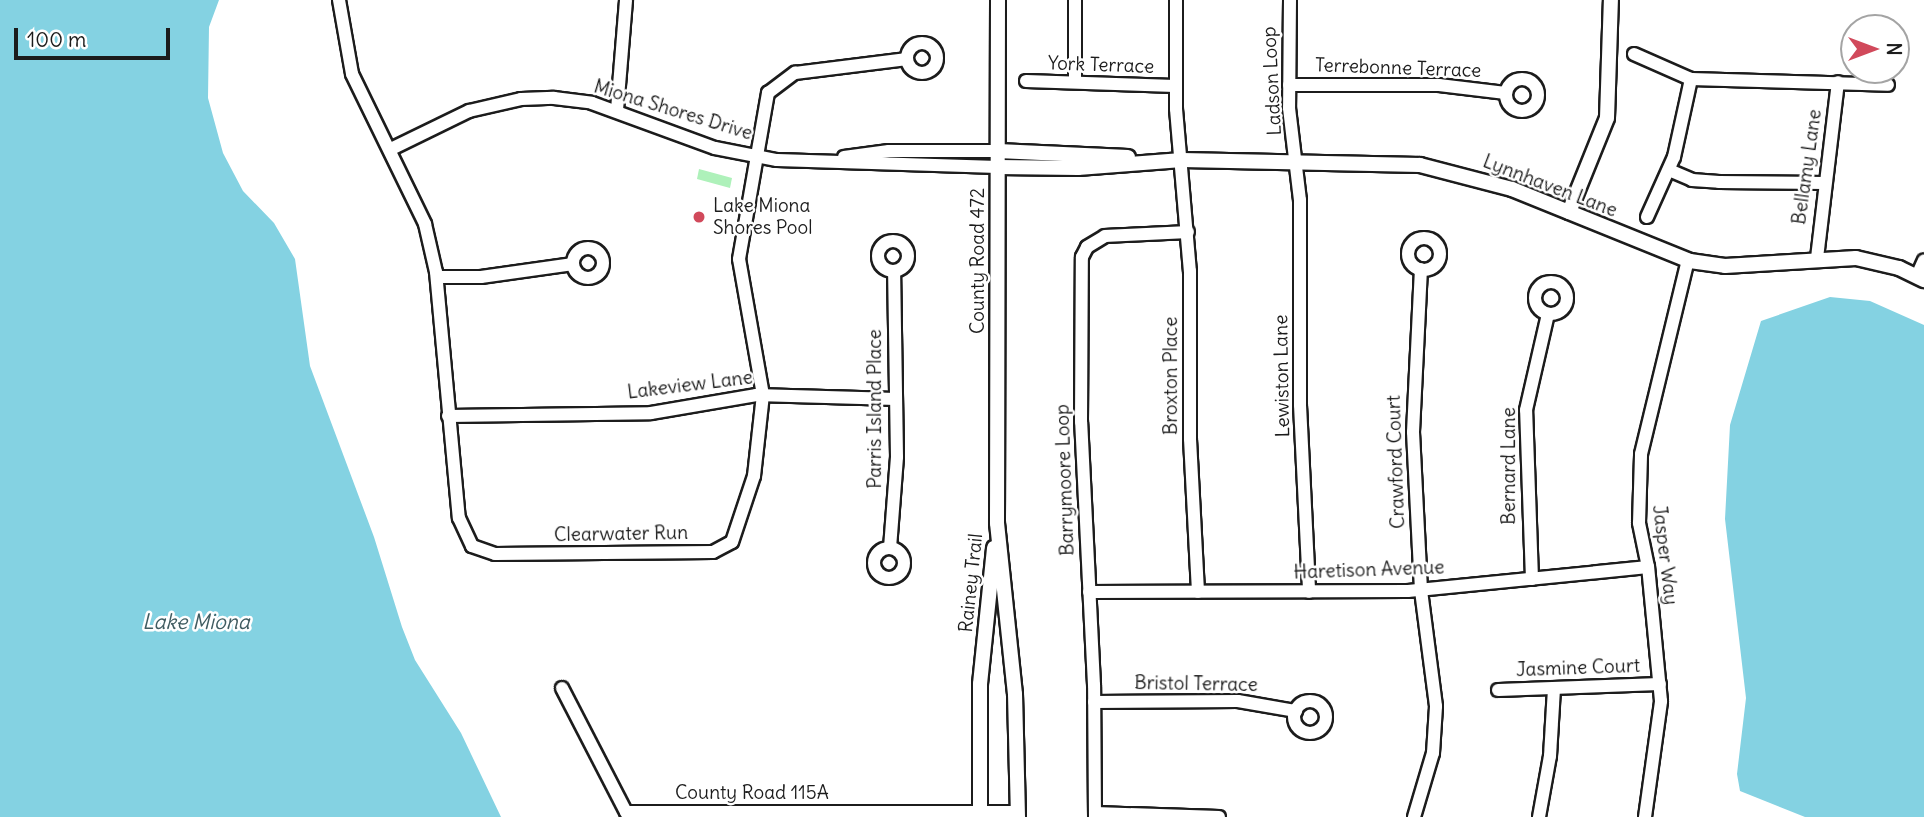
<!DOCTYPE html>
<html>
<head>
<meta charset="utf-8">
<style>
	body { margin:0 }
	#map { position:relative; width:1924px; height:817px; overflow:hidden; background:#fff; font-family:Delius,sans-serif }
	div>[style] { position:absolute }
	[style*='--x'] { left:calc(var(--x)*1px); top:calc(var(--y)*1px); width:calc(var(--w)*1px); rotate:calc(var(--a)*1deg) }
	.green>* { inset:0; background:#aef1ba }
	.water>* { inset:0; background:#84d2e2 }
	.roads { filter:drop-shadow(2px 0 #1c1c1c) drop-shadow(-2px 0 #1c1c1c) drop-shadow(0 2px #1c1c1c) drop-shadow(0 -2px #1c1c1c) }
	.minor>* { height:12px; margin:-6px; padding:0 6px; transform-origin:6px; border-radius:6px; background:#fff }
	.minor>.ring { margin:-6px; padding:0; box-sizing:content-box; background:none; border:12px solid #fff; border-radius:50% }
	.tertiary>* { height:14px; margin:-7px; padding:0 7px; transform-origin:7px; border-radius:7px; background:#fff }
	.dots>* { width:19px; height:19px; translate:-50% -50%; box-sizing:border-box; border:4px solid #fff; border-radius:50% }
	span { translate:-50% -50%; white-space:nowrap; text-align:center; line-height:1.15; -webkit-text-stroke:5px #fff; paint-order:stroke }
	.street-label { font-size:19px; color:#1c1c1c }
	.poi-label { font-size:19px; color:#1c1c1c }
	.left { translate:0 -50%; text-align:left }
	.water-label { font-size:21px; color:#405c61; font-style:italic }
	.north { position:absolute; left:1840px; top:14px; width:70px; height:70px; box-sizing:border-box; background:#fff; border:2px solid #a4a4a4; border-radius:50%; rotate:90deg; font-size:19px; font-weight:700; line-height:28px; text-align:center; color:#1c1c1c }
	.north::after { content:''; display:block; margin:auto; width:24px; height:32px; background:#d1495b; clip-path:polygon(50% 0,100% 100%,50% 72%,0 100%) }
	.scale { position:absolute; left:14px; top:28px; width:156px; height:32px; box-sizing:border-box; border:4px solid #1c1c1c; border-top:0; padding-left:9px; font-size:21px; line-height:24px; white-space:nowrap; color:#1c1c1c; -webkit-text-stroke:5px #fff; paint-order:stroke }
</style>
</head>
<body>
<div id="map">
	<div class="green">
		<i style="clip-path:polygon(699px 169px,732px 178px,730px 188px,697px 179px)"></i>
	</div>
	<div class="water">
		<i style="clip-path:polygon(0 0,219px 0,209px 27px,208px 98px,223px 153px,243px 191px,274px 223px,295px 259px,310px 366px,374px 537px,402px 627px,415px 660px,461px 733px,501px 817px,0 817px)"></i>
		<i style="clip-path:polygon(1830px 297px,1870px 301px,1924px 325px,1924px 817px,1805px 817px,1740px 791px,1737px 774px,1746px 698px,1725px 519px,1730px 425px,1761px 321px)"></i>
	</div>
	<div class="roads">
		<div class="minor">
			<i style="--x:339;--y:0;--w:75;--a:80"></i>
			<i style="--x:352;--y:74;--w:167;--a:64"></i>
			<i style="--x:425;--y:224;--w:49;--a:77.1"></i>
			<i style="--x:436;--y:272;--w:247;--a:84.7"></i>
			<i style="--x:459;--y:518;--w:31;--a:65"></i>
			<i style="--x:472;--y:546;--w:24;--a:19"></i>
			<i style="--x:495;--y:554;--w:218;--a:-0.5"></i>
			<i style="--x:713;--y:552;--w:21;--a:-28"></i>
			<i style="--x:732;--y:542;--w:70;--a:-71.6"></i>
			<i style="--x:754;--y:476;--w:81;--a:-83.7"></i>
			<i style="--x:763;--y:395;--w:138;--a:-100"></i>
			<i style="--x:739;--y:259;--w:169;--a:-80.1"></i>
			<i style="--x:768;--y:93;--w:34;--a:-37"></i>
			<i style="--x:795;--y:73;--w:113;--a:-7.1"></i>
			<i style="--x:1075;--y:0;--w:82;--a:90"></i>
			<i style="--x:1176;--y:0;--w:109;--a:90"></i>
			<i style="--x:1176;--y:109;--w:163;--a:85.1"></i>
			<i style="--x:1190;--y:271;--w:168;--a:90"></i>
			<i style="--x:1190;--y:439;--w:153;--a:87"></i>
			<i style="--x:1290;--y:0;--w:108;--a:90.5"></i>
			<i style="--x:1289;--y:108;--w:93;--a:83.2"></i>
			<i style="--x:1300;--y:200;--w:205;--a:90"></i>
			<i style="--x:1300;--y:405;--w:187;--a:87.2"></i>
			<i class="ring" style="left:907px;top:43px;width:18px;height:18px"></i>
			<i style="--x:1634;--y:54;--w:62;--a:23.7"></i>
			<i style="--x:1691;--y:79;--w:197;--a:1.7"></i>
			<i class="ring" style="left:1506px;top:79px;width:20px;height:20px"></i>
			<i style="--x:1026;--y:81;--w:149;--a:1.9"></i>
			<i style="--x:1289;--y:85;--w:150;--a:0"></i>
			<i style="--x:1439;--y:85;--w:67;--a:6.8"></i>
			<i style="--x:617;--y:110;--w:110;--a:-85.3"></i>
			<i style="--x:391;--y:149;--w:87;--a:-26"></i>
			<i style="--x:469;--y:111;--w:53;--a:-13"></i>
			<i style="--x:521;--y:99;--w:33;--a:-2"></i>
			<i style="--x:554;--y:98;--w:38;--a:7"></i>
			<i style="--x:592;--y:103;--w:131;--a:20.1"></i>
			<i style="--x:715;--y:148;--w:63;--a:11"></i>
			<i style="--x:777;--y:160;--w:221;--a:1.8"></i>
			<i style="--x:844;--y:157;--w:45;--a:-7.6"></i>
			<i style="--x:889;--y:151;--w:109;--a:0"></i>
			<i style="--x:1669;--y:170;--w:25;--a:23"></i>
			<i style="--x:1692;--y:180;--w:27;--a:4"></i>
			<i style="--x:1719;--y:182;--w:106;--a:0.5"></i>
			<i style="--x:1647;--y:217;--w:66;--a:-65.8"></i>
			<i style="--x:1674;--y:157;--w:80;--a:-77.7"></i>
			<i class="ring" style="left:1408px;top:238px;width:20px;height:20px"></i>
			<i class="ring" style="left:878px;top:241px;width:18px;height:18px"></i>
			<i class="ring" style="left:573px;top:248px;width:18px;height:18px"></i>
			<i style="--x:1817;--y:258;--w:177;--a:-83.2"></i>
			<i style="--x:1917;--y:276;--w:17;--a:-66"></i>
			<i style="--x:437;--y:277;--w:44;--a:0"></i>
			<i style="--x:481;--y:277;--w:93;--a:-8"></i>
			<i class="ring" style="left:1535px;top:282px;width:20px;height:20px"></i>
			<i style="--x:448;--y:416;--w:203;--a:-0.8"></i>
			<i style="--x:651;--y:413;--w:107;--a:-9.7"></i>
			<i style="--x:756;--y:395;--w:140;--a:1.6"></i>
			<i class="ring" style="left:874px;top:548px;width:18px;height:18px"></i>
			<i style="--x:890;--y:548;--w:91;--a:-85.6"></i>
			<i style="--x:897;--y:457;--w:186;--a:-90.9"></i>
			<i style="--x:1532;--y:579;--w:169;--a:-92"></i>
			<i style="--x:1526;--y:410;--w:98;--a:-77.1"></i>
			<i style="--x:1089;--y:592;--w:319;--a:-0.2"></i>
			<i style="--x:1408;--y:591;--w:241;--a:-5.7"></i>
			<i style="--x:562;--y:688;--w:140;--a:62.7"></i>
			<i style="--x:626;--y:812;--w:392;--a:0"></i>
			<i style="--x:1498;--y:690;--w:162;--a:-2.1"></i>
			<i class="ring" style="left:1294px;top:701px;width:20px;height:20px"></i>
			<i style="--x:1094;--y:702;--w:144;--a:-0.4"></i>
			<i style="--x:1238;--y:701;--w:59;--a:9.8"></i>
			<i style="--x:1095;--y:813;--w:124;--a:1.8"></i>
			<i style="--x:1095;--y:817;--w:132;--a:-90.4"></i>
			<i style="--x:1094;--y:685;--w:263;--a:-92.8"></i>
			<i style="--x:1081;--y:422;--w:165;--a:-89.7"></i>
			<i style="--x:1082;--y:257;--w:11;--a:-63"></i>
			<i style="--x:1087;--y:247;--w:21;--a:-31"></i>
			<i style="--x:1105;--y:236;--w:83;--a:-2.8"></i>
			<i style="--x:1414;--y:817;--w:67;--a:-73.5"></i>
			<i style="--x:1433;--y:753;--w:47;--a:-86.3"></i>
			<i style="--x:1436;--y:706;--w:117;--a:-97.4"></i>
			<i style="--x:1421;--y:590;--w:158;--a:-92.9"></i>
			<i style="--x:1413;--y:432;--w:163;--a:-87.2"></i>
			<i style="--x:1539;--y:817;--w:62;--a:-79.8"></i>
			<i style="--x:1550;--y:756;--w:68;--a:-86.6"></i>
			<i style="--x:1645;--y:817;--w:117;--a:-82.1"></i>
			<i style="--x:1661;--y:701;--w:135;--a:-95.5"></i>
			<i style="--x:1648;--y:567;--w:45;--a:-101.6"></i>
			<i style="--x:1639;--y:523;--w:69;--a:-88.3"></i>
			<i style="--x:1641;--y:454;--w:200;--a:-76.4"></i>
		</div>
		<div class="tertiary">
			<i style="--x:998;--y:0;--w:523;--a:90.11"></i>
			<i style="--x:997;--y:523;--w:172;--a:84"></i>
			<i style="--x:1015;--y:694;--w:123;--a:88.6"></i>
			<i style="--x:998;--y:151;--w:130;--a:2.6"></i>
			<i style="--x:998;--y:167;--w:80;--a:0.7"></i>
			<i style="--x:1078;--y:168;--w:104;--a:-4.4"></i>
			<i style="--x:1182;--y:160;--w:238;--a:1.2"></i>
			<i style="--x:1420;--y:165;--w:95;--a:14.6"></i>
			<i style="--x:1512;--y:189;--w:192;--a:22"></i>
			<i style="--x:1690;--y:261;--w:35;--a:8"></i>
			<i style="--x:1725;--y:266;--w:131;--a:-3.5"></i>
			<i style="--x:1856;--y:258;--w:44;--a:13.1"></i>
			<i style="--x:1899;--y:268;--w:28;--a:26"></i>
			<i style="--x:1569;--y:212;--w:101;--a:-68"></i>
			<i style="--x:1607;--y:118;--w:118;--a:-88.1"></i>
			<i style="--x:980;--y:817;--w:133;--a:-90"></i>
			<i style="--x:980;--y:684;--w:137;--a:-84.1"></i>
		</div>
	</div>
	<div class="dots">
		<i style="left:699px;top:217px;background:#d1495b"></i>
	</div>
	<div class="street-label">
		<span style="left:1101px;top:65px;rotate:2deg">York Terrace</span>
		<span style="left:1398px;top:68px;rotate:2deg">Terrebonne Terrace</span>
		<span style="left:1272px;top:81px;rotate:-93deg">Ladson Loop</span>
		<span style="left:673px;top:110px;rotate:17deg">Miona Shores Drive</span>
		<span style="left:1807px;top:167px;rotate:-82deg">Bellamy Lane</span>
		<span style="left:1550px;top:186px;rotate:21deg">Lynnhaven Lane</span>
		<span style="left:978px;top:261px;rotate:-90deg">County Road 472</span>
		<span style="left:1171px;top:376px;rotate:-90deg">Broxton Place</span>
		<span style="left:1282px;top:376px;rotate:-91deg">Lewiston Lane</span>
		<span style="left:690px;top:385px;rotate:-7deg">Lakeview Lane</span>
		<span style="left:875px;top:409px;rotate:-90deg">Parris Island Place</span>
		<span style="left:1396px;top:462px;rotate:-92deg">Crawford Court</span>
		<span style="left:1509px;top:466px;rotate:-90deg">Bernard Lane</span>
		<span style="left:1065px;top:480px;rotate:-92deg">Barrymoore Loop</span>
		<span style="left:621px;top:534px;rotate:-1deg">Clearwater Run</span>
		<span style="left:1665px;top:555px;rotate:83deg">Jasper Way</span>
		<span style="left:1369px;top:570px;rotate:-2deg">Haretison Avenue</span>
		<span style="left:971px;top:583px;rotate:-84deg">Rainey Trail</span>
		<span style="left:1578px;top:668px;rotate:-2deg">Jasmine Court</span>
		<span style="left:1196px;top:684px;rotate:1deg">Bristol Terrace</span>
		<span style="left:752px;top:793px">County Road 115A</span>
	</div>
	<div class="poi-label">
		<span class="left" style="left:713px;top:217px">Lake Miona<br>Shores Pool</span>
	</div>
	<div class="water-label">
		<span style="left:196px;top:622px">Lake Miona</span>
	</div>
	<div class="north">N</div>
	<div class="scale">100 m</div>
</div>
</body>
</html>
